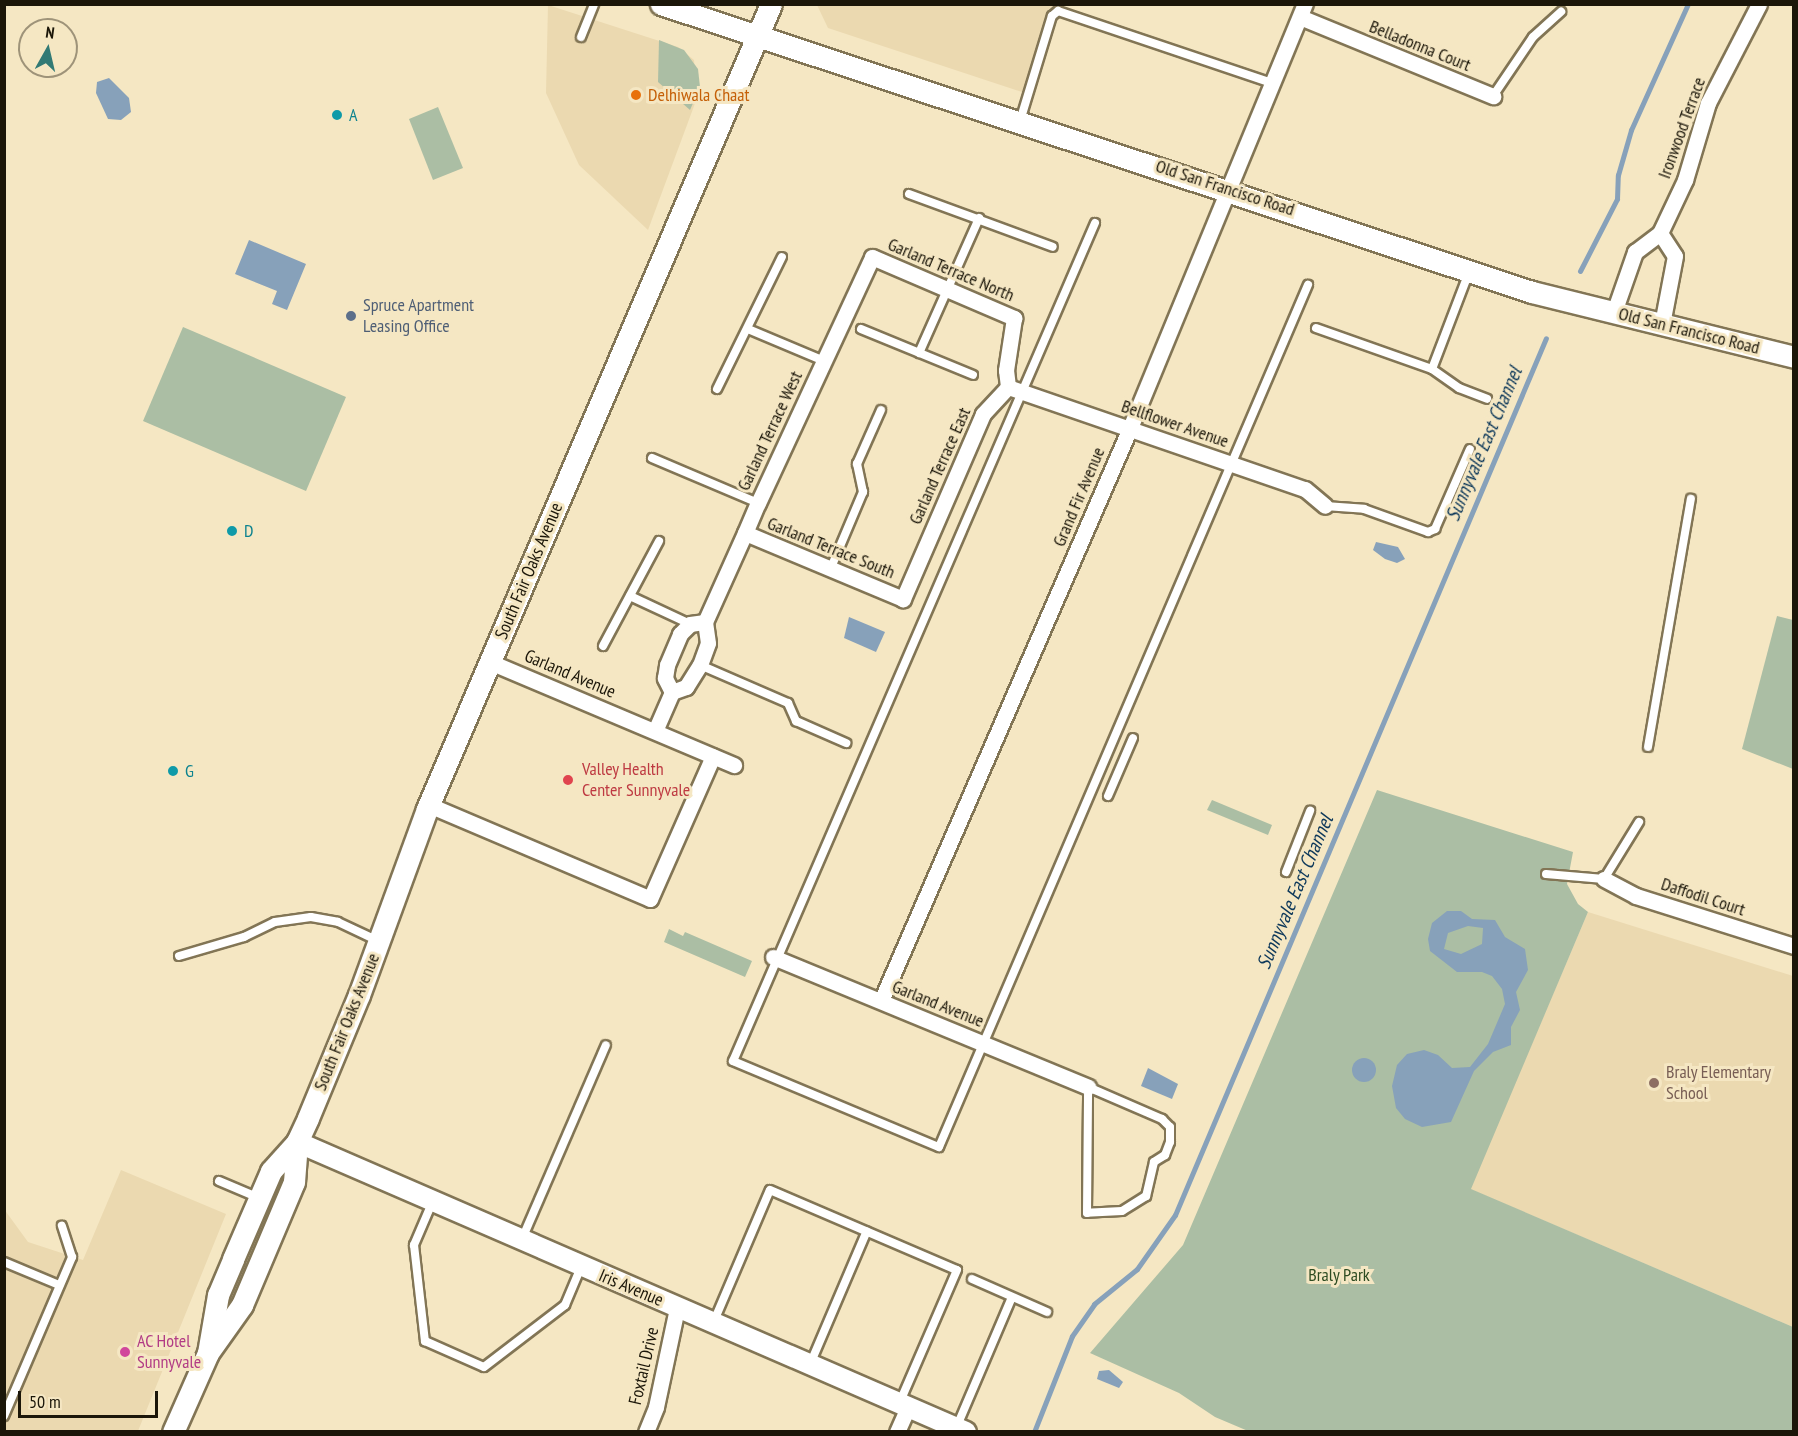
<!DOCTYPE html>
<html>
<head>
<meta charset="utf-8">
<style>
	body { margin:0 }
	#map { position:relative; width:1798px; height:1436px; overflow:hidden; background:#f5e7c3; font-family:"PT Sans Narrow",sans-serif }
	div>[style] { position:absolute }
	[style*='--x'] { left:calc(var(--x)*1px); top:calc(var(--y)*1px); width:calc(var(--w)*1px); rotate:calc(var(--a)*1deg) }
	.built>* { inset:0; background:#ebd9b0 }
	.green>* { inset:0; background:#abbea4 }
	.water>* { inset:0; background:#87a1ba }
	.round { border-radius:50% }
	.stream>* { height:5px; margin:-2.5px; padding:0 2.5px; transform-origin:2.5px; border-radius:2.5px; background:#87a1ba }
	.roads { filter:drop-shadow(2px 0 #827555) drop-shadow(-2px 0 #827555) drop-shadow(0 2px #827555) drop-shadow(0 -2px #827555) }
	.service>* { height:8px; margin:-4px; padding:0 4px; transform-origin:4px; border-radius:4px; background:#fff }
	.minor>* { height:15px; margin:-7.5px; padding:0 7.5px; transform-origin:7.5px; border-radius:7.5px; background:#fff }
	.tertiary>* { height:20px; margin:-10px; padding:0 10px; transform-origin:10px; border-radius:10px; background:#fff }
	.secondary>* { height:21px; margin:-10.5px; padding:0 10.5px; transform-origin:10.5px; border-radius:10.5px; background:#fff }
	.dots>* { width:16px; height:16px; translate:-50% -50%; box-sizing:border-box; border:3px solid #f5e7c3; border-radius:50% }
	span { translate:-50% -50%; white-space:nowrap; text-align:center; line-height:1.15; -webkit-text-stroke:6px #f5e7c3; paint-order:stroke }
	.street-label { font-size:18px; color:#1b1609 }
	.food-label { font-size:18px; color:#c56008 }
	.left { translate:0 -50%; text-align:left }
	.culture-label { font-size:18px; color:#0d838f }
	.service-label { font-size:18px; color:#4e5e75 }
	.health-label { font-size:18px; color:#be3a42 }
	.education-label { font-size:18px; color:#785e54 }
	.park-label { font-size:18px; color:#2e4c22 }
	.hotel-label { font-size:18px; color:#b23c85 }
	.water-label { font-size:20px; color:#0d385a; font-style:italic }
	.frame { position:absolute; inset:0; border:6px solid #1b1609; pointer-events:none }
	.north { position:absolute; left:18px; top:18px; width:60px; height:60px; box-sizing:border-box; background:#f5e7c3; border:2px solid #9e9379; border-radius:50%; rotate:8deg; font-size:16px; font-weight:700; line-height:24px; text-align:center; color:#1b1609 }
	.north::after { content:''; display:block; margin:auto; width:21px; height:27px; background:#327a75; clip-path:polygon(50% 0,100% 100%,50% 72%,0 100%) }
	.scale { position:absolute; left:18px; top:1391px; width:140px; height:27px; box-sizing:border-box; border:3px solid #1b1609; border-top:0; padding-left:8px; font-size:18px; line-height:21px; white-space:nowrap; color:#1b1609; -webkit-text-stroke:4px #f5e7c3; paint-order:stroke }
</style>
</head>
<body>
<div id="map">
	<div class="built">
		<i style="clip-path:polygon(548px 5px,678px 47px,694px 60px,697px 98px,648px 230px,579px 165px,546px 93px)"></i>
		<i style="clip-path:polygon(817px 5px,1058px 5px,1028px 94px,828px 28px)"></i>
		<i style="clip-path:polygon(1588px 912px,1793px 976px,1793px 1327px,1470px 1189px)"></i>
		<i style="clip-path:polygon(121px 1170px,226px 1214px,138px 1431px,5px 1431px,4px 1209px,28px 1242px,83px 1260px)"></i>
	</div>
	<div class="green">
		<i style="clip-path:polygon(659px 40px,684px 50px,698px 69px,700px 87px,690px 110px,658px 82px)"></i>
		<i style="clip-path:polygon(438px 107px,463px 168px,433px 180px,409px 119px)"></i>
		<i style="clip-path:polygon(183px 327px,346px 397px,306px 491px,143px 421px)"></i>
		<i style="clip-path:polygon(1777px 616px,1793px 620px,1793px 769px,1742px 749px)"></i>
		<i style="clip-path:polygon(1377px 790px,1573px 852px,1567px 884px,1578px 904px,1588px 912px,1471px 1189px,1793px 1327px,1793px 1431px,1248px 1431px,1215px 1417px,1179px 1393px,1090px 1353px,1183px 1245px)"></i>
		<i style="clip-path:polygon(1212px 800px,1272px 825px,1268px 835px,1207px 810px)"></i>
		<i style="clip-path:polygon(669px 929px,683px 936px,685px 932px,752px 961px,745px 977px,664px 942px)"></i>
	</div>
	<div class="water">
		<i style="clip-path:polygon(109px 78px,129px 98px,131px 112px,121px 120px,108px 119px,96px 93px,97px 82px)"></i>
		<i style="clip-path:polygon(249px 240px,306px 264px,287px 310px,272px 304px,277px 291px,235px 274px)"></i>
		<i style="clip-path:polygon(1376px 542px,1398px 547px,1405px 559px,1397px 563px,1385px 559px,1373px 550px)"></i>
		<i style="clip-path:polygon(849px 617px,885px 632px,876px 652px,844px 638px)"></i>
		<i style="clip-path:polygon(evenodd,1447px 911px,1461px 911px,1472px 919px,1495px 920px,1505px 937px,1525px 949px,1528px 970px,1516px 992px,1520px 1010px,1511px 1027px,1511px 1045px,1493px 1052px,1474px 1071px,1451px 1122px,1422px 1127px,1405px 1119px,1396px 1108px,1392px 1086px,1397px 1065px,1407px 1054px,1424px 1050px,1438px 1055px,1452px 1068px,1470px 1067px,1488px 1044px,1505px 1004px,1502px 989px,1492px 976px,1482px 972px,1457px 972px,1430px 951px,1428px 939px,1432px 923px,1447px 911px,1468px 926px,1483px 928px,1482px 944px,1461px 954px,1444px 949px,1448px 933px,1468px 926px)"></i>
		<i class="round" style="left:1352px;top:1058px;width:24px;height:24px"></i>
		<i style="clip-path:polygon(1148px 1068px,1178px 1084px,1172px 1099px,1141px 1086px)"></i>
		<i style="clip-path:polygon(1109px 1370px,1123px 1382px,1119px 1388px,1097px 1379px,1099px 1371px)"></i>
	</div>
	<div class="stream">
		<i style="--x:1580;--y:271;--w:81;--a:-62.8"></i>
		<i style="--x:1617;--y:199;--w:24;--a:-88"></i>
		<i style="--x:1618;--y:175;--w:47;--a:-73.9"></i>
		<i style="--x:1631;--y:130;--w:138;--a:-65.7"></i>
		<i style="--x:1034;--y:1432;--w:103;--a:-68.4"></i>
		<i style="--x:1072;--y:1336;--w:39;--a:-55"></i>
		<i style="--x:1094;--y:1304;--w:55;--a:-39.1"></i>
		<i style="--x:1137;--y:1269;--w:66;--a:-54.9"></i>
		<i style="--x:1175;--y:1215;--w:952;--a:-67.07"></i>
	</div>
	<div class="roads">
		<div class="service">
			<i style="--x:581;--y:37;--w:35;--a:-68"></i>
			<i style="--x:1493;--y:96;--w:71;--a:-55.9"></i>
			<i style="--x:1533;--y:37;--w:38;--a:-42"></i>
			<i style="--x:1020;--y:121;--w:110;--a:-73.1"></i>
			<i style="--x:1052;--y:16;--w:8;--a:-40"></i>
			<i style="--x:1058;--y:11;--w:226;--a:18.6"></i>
			<i style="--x:909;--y:194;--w:153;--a:20.2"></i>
			<i style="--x:1095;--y:223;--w:913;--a:113.36"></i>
			<i style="--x:733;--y:1061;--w:223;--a:22.7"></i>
			<i style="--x:939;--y:1147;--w:938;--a:-66.83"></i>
			<i style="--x:1316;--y:328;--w:123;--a:19.5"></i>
			<i style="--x:1432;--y:369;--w:33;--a:35"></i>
			<i style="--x:1459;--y:388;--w:30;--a:21"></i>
			<i style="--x:748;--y:329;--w:82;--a:22.8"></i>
			<i style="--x:861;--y:329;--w:121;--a:22.3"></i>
			<i style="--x:919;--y:353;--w:148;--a:-66"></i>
			<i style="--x:1432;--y:369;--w:104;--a:-69.1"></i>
			<i style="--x:717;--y:389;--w:147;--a:-63.8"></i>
			<i style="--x:652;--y:458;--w:115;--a:23"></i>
			<i style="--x:1325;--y:506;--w:39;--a:4"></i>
			<i style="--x:1364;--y:509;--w:68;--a:19.8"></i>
			<i style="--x:1428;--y:532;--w:8;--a:-23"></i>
			<i style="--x:1435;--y:529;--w:87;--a:-66.4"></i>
			<i style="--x:830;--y:570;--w:85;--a:-67.1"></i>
			<i style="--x:863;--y:492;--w:29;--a:-102"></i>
			<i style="--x:857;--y:464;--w:59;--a:-66"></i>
			<i style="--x:630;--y:596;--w:66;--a:25"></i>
			<i style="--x:603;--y:646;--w:119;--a:-61.9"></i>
			<i style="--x:700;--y:665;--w:96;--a:23.4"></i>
			<i style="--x:788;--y:703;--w:20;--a:66"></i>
			<i style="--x:796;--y:721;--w:55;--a:23.7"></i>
			<i style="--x:1648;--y:747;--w:252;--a:-80.2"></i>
			<i style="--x:1108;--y:796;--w:63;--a:-66.7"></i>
			<i style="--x:1286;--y:872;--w:66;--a:-68.5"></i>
			<i style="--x:1546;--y:874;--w:58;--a:4.9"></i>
			<i style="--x:1604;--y:879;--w:67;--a:-58.4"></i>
			<i style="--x:179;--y:956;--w:68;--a:-16.3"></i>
			<i style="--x:244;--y:937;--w:34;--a:-26"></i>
			<i style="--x:275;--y:922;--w:36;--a:-8"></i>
			<i style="--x:311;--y:917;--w:27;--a:10"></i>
			<i style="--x:338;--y:922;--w:42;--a:25.3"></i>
			<i style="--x:1088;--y:1087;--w:81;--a:23.4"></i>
			<i style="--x:1162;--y:1119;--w:11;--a:45"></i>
			<i style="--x:1170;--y:1127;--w:15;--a:90"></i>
			<i style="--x:1170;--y:1142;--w:14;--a:111"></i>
			<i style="--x:1165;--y:1155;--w:13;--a:148"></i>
			<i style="--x:1154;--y:1162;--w:35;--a:103"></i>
			<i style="--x:1146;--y:1196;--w:28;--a:148"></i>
			<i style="--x:1122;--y:1211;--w:35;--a:177"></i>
			<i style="--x:1087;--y:1213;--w:126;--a:-89.5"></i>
			<i style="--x:219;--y:1181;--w:43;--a:23"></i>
			<i style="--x:432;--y:1203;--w:46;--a:113.2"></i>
			<i style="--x:414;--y:1245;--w:97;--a:83.5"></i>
			<i style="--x:425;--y:1341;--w:64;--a:23.8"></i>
			<i style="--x:484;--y:1367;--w:102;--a:-37.4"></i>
			<i style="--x:565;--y:1305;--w:41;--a:-67.2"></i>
			<i style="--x:522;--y:1239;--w:211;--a:-66.6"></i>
			<i style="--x:4;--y:1262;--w:60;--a:22.7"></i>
			<i style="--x:972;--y:1279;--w:82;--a:23.7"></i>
			<i style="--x:714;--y:1321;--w:142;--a:-66.9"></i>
			<i style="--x:770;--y:1190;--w:203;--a:23.2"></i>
			<i style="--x:957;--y:1270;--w:144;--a:113.4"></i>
			<i style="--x:811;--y:1362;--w:142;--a:-66.9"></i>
			<i style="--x:4;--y:1416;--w:173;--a:-66.8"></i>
			<i style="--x:72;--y:1257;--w:33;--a:-108"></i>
			<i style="--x:957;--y:1426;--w:140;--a:-66.9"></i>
		</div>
		<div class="minor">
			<i style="--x:1300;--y:17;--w:209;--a:22.3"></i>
			<i style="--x:1660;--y:233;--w:27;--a:57"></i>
			<i style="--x:1675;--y:256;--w:69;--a:100.8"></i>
			<i style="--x:1614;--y:312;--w:64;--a:-70.7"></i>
			<i style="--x:1635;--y:252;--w:31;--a:-37"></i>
			<i style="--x:1660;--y:233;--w:59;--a:-64.7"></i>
			<i style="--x:1685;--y:180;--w:80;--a:-73.4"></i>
			<i style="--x:1708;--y:103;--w:111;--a:-62.7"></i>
			<i style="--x:1008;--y:387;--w:314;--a:19"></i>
			<i style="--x:1305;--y:489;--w:26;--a:40"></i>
			<i style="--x:490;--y:662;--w:265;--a:22.9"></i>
			<i style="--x:672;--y:692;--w:16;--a:-117"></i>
			<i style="--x:665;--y:678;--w:13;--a:-81"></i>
			<i style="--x:667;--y:665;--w:34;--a:-67"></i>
			<i style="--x:680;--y:634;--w:14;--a:-45"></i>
			<i style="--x:690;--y:624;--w:15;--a:-8"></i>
			<i style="--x:655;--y:731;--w:43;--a:-66.4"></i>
			<i style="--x:672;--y:692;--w:15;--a:-20"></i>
			<i style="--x:686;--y:687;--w:26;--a:-58"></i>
			<i style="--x:700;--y:665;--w:23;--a:-70"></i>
			<i style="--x:708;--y:643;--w:21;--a:-98"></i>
			<i style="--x:705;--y:622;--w:98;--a:-65.8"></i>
			<i style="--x:745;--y:533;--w:33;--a:-67"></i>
			<i style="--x:758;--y:503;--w:271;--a:-65.1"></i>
			<i style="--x:872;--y:257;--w:155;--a:23.2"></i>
			<i style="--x:1014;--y:318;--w:53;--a:98.7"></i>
			<i style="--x:1006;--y:370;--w:17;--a:83"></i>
			<i style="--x:1008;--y:387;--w:37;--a:133"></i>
			<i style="--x:983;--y:414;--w:202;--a:113.4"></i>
			<i style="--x:903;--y:599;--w:171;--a:-157.3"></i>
			<i style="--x:429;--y:805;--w:240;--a:23"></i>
			<i style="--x:650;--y:899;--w:156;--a:-66.2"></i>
			<i style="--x:1604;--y:879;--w:36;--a:28"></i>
			<i style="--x:1636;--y:896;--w:166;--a:17.6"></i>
			<i style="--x:773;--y:957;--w:341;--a:22.4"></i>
			<i style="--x:881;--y:1001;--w:625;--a:-66.51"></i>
			<i style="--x:1130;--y:428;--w:459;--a:-67.6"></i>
			<i style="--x:646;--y:1432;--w:27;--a:-68"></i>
			<i style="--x:656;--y:1407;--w:101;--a:-78"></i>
			<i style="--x:897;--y:1432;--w:27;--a:-66"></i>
		</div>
		<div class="tertiary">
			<i style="--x:297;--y:1142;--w:729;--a:23.44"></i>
		</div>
		<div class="secondary">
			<i style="--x:661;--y:4;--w:917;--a:18.3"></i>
			<i style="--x:1532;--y:292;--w:270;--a:13.9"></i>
			<i style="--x:208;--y:1353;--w:59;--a:-80.2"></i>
			<i style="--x:218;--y:1295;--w:39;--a:-67"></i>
			<i style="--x:233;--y:1259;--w:96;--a:-66.6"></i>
			<i style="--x:271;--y:1171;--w:39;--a:-48"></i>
			<i style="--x:297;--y:1142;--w:26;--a:-65"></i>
			<i style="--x:308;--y:1118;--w:133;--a:-67.5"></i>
			<i style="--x:359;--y:995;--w:198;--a:-69.9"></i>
			<i style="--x:427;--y:809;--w:875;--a:-66.86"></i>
			<i style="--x:173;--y:1432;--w:86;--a:-66.1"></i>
			<i style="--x:208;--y:1353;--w:59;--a:-54.7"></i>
			<i style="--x:242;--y:1305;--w:134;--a:-67.1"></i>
			<i style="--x:294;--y:1182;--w:40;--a:-85.7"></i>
		</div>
	</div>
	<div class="dots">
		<i style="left:636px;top:95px;background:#e8710a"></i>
		<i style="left:337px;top:115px;background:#0f9aa8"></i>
		<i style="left:351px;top:316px;background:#5c6f8a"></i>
		<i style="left:232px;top:531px;background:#0f9aa8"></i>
		<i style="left:173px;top:771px;background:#0f9aa8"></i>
		<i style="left:568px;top:780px;background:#e0444e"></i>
		<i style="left:1654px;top:1083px;background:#8d6e63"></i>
		<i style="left:125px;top:1352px;background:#d1479c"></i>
	</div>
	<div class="street-label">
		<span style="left:1420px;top:46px;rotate:22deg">Belladonna Court</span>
		<span style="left:1682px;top:128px;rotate:-70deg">Ironwood Terrace</span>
		<span style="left:1225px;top:188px;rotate:18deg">Old San Francisco Road</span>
		<span style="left:951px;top:270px;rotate:23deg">Garland Terrace North</span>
		<span style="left:1689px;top:331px;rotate:14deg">Old San Francisco Road</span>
		<span style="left:1175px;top:424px;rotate:19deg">Bellflower Avenue</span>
		<span style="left:770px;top:431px;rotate:-65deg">Garland Terrace West</span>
		<span style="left:940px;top:466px;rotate:-66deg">Garland Terrace East</span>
		<span style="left:1079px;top:497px;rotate:-67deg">Grand Fir Avenue</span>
		<span style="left:831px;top:548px;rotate:22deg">Garland Terrace South</span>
		<span style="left:529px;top:571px;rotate:-67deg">South Fair Oaks Avenue</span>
		<span style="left:570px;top:674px;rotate:23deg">Garland Avenue</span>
		<span style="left:1703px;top:897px;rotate:18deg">Daffodil Court</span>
		<span style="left:938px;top:1004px;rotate:22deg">Garland Avenue</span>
		<span style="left:347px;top:1022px;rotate:-68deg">South Fair Oaks Avenue</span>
		<span style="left:631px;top:1288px;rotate:23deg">Iris Avenue</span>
		<span style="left:644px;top:1366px;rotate:-77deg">Foxtail Drive</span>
	</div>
	<div class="food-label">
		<span class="left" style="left:648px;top:95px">Delhiwala Chaat</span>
	</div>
	<div class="culture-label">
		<span class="left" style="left:349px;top:115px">A</span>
		<span class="left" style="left:244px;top:531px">D</span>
		<span class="left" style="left:185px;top:771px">G</span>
	</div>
	<div class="service-label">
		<span class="left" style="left:363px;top:316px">Spruce Apartment<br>Leasing Office</span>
	</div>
	<div class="health-label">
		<span class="left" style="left:582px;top:780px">Valley Health<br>Center Sunnyvale</span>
	</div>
	<div class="education-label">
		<span class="left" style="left:1666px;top:1083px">Braly Elementary<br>School</span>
	</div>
	<div class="park-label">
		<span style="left:1339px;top:1275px">Braly Park</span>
	</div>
	<div class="hotel-label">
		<span class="left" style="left:137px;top:1352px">AC Hotel<br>Sunnyvale</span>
	</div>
	<div class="water-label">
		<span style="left:1484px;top:444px;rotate:-67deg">Sunnyvale East Channel</span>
		<span style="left:1295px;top:892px;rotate:-67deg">Sunnyvale East Channel</span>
	</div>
	<div class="frame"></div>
	<div class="north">N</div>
	<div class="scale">50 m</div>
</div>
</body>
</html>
